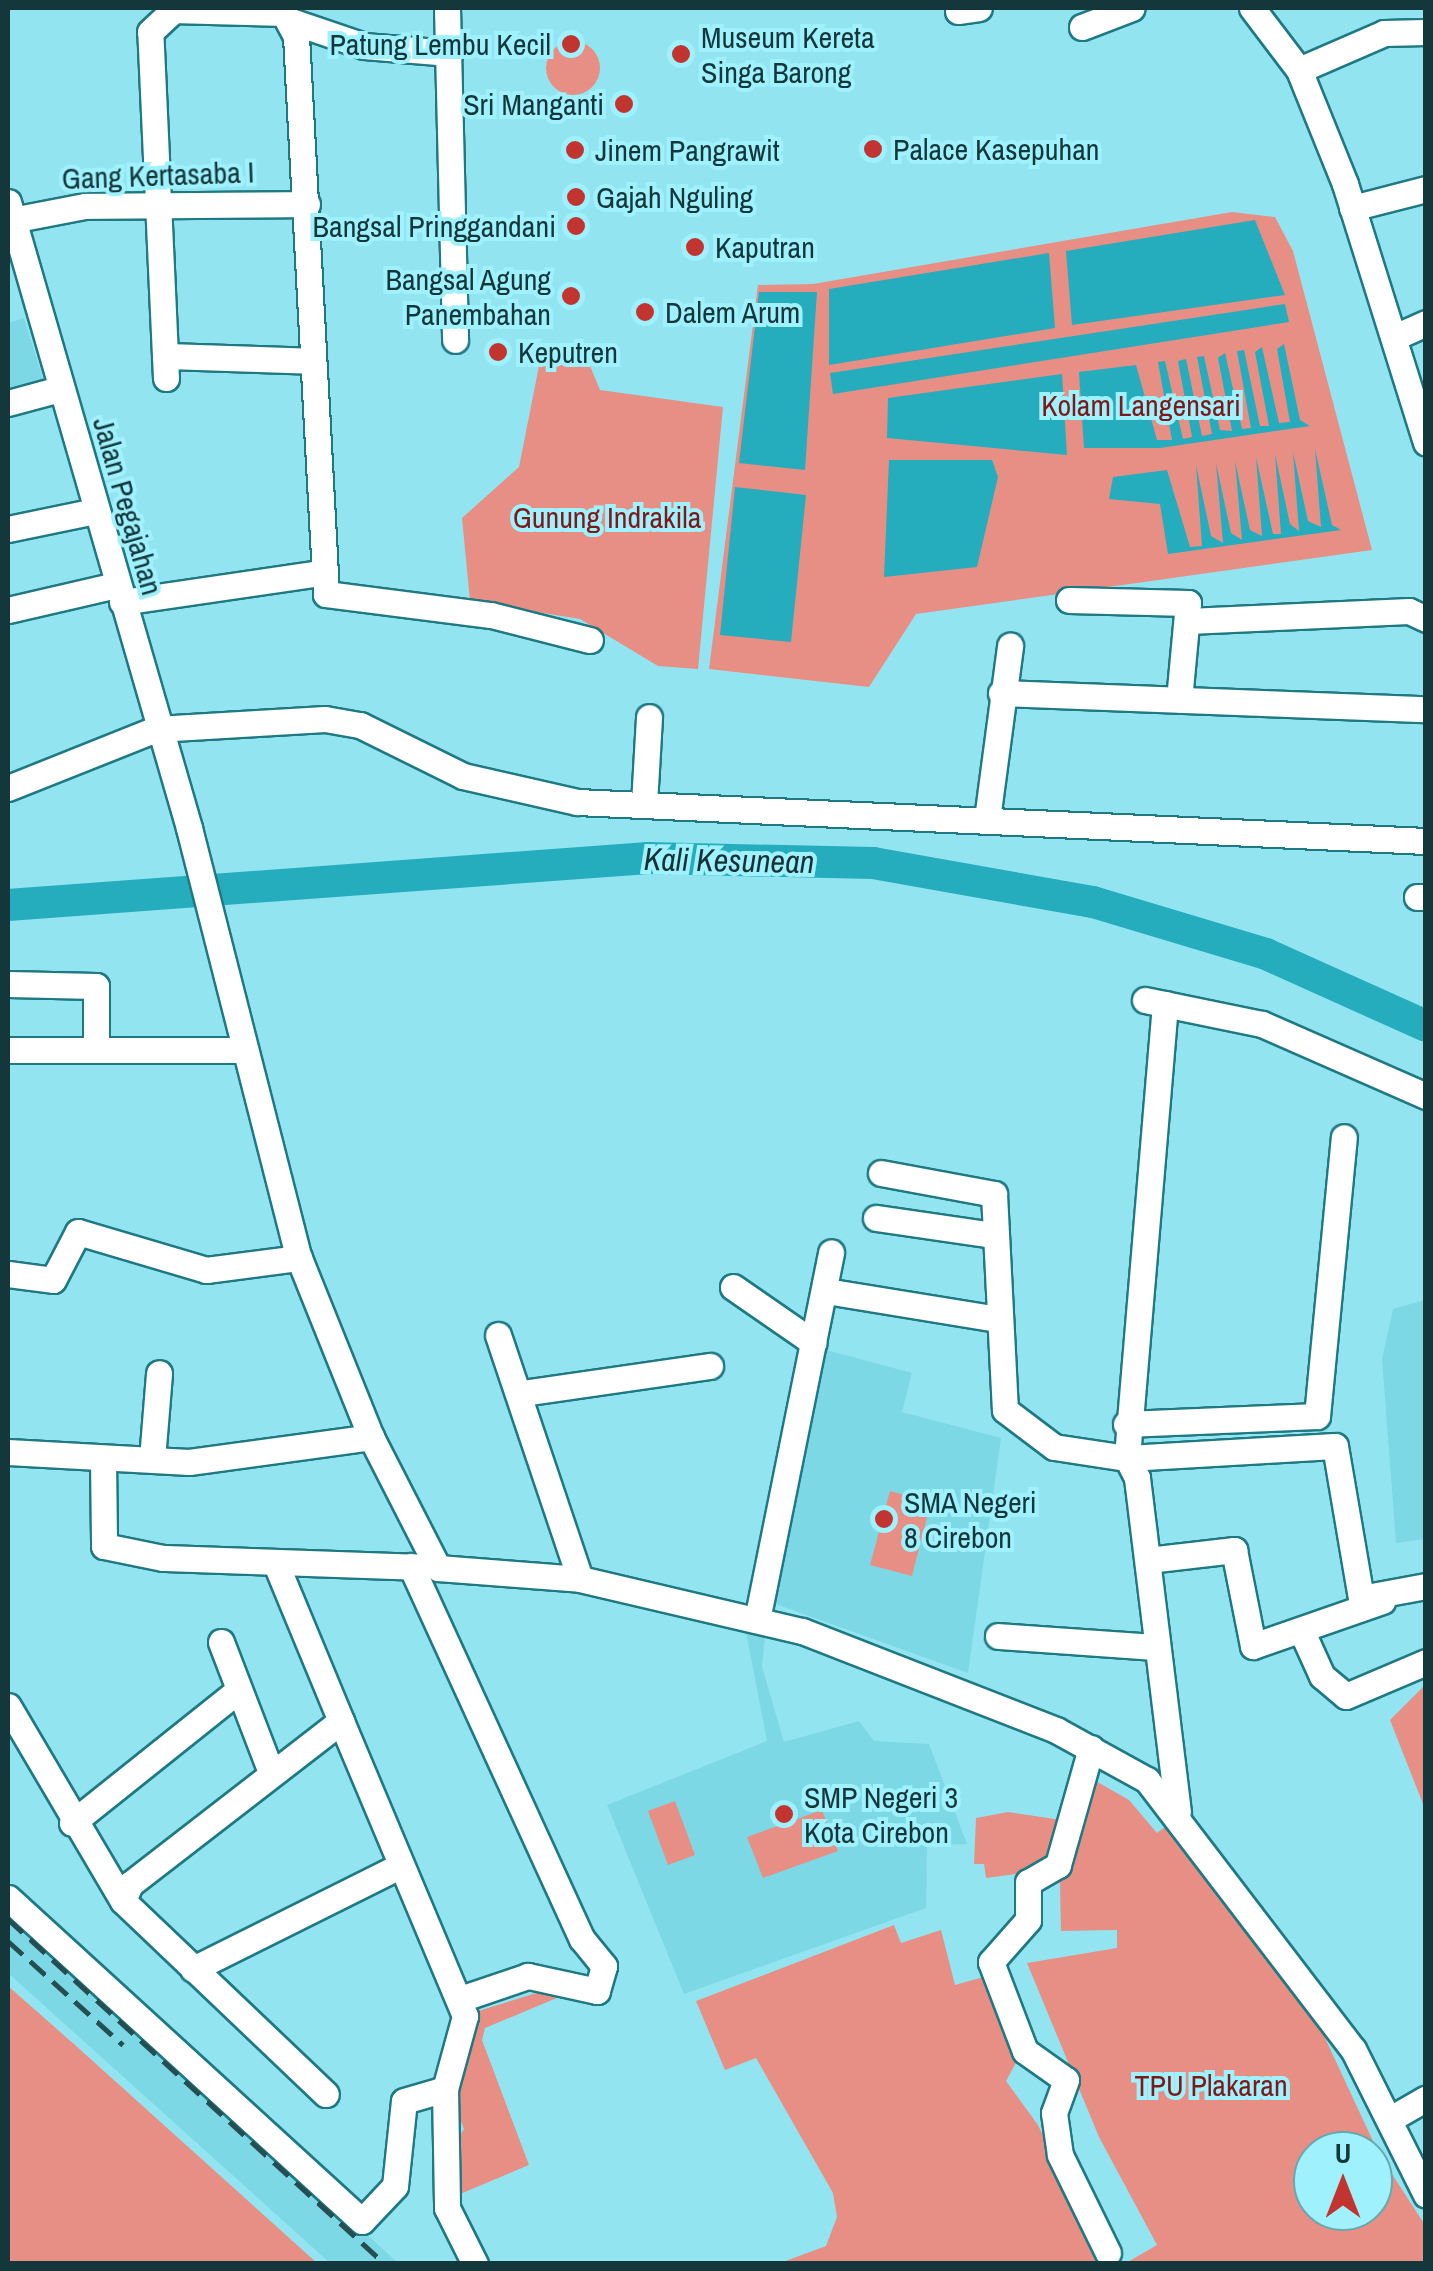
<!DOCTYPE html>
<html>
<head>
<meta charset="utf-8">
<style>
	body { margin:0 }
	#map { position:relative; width:1433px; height:2271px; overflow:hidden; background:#92e5f0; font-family:"Archivo Narrow",sans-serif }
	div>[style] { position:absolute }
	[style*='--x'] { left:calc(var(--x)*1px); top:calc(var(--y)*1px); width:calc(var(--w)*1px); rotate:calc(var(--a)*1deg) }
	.built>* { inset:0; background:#7cd8e5 }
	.green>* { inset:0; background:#e78f85 }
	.round { border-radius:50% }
	.water>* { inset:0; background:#25adbd }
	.river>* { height:32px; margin:-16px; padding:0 16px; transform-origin:16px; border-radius:16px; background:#25adbd }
	.roads { filter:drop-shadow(2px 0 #1f7983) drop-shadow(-2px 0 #1f7983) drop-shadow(0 2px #1f7983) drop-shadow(0 -2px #1f7983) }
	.minor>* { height:25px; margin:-12.5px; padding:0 12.5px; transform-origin:12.5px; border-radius:12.5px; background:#fff }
	.rail>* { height:5px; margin-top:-2.5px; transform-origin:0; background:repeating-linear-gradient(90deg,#254e53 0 20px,transparent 0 30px) }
	.dots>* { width:28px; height:28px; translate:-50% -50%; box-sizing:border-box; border:5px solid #9ff2fd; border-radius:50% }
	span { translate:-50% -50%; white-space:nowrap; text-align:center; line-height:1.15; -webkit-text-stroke:8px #9ff2fd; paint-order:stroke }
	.poi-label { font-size:30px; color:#14373b }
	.left { translate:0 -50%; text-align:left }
	.right { translate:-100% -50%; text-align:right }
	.street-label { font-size:30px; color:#14373b }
	.park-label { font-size:30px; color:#7d1918 }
	.water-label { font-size:32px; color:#173236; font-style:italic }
	.frame { position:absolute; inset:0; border:10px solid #14373b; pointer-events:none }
	.north { position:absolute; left:1293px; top:2131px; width:100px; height:100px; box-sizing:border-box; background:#9ff2fd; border:2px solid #67a7af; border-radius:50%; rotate:0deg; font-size:28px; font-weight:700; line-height:40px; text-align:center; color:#14373b }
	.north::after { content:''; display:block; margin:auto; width:35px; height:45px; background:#c23430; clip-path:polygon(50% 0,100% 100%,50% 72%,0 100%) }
</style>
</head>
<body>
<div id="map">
	<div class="built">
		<i style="clip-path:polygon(24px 318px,46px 389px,8px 401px,8px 323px)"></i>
		<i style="clip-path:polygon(1425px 1300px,1425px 1539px,1396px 1543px,1382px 1359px,1393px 1309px)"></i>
		<i style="clip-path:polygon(819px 1348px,912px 1373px,902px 1412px,1001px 1438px,968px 1673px,770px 1602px)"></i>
		<i style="clip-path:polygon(746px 1632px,765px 1636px,762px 1667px,784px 1742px,859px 1721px,874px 1741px,929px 1744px,967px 1844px,927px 1845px,926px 1908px,684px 1994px,607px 1805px,767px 1741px)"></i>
		<i style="clip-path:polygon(8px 1906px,398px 2263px,330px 2263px,8px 1973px)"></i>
	</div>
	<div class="green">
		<i class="round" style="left:546px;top:41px;width:54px;height:54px"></i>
		<i style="clip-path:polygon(1232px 212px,1275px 217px,1293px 251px,1372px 550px,916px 614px,869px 687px,709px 669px,758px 285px,813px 284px)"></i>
		<i style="clip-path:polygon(541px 356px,588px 361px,600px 390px,723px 407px,698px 669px,658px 666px,580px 619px,470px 601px,462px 518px,519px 467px)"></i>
		<i style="clip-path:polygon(890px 1491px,931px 1502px,912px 1576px,870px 1565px)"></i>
		<i style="clip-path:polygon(1425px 1685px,1425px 1809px,1390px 1720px)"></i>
		<i style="clip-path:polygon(evenodd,1087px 1776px,1129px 1800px,1157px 1833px,1165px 1827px,1196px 1859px,1318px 2023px,1379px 2154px,1425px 2225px,1425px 2263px,1126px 2263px,1157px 2245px,1099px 2137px,1027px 1963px,1117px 1948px,1117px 1930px,1061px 1931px,1060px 1883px,1030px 1872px,986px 1878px,984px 1864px,974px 1864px,976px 1818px,1008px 1812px,1075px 1822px,1087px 1776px,1313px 2151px,1373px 2151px,1373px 2211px,1313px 2211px,1313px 2151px)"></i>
		<i style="clip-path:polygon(675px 1801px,695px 1855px,668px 1865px,648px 1811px)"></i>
		<i style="clip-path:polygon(822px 1810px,838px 1851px,763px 1878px,747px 1837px)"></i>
		<i style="clip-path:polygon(894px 1925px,901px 1943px,941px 1930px,955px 1985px,987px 1976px,1022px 2052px,1006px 2081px,1038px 2125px,1102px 2263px,780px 2263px,826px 2246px,837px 2217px,833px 2193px,756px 2058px,725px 2070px,696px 2001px)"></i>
		<i style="clip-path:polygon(8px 1986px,75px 2045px,317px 2263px,8px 2263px)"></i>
		<i style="clip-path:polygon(546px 1990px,564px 1995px,485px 2028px,482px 2040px,529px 2165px,453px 2197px,451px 2150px,464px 2129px,452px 2100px,475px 2012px)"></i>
	</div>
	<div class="water">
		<i style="clip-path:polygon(1255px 220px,1285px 295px,1072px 325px,1066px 251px)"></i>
		<i style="clip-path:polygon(1049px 253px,1055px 328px,829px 365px,829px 289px)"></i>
		<i style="clip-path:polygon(759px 292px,817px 292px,805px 470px,739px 463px)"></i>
		<i style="clip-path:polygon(1285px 304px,1289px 322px,833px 394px,830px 373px)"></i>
		<i style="clip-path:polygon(1284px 344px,1300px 420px,1310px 426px,1160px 448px,1084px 448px,1079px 372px,1136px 365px,1157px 440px,1172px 440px,1158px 362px,1165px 361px,1183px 439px,1192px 437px,1178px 361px,1186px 359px,1202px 436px,1212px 434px,1197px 357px,1204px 356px,1220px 430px,1232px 431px,1218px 358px,1225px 353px,1242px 429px,1251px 428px,1237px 351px,1244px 350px,1260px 426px,1269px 426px,1255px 352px,1262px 347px,1279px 423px,1290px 422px,1277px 349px)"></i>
		<i style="clip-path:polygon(1062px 374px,1067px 455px,887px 438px,888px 398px)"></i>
		<i style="clip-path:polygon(1315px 449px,1332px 525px,1341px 530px,1168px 554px,1160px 504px,1109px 499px,1113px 477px,1167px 470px,1190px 547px,1202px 546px,1196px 465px,1211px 536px,1223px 543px,1216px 463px,1231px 533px,1242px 540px,1235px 461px,1250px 530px,1262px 536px,1256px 457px,1273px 534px,1281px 534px,1275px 454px,1290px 524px,1299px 531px,1293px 452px,1308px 521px,1321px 527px)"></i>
		<i style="clip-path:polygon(889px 460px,992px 460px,998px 477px,977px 567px,884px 577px)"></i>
		<i style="clip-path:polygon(735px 487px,806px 495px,791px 642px,720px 635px)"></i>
	</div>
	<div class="river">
		<i style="--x:8;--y:905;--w:642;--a:-4.2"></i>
		<i style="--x:648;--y:858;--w:225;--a:1.3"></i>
		<i style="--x:873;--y:863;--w:223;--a:10.1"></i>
		<i style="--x:1093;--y:902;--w:181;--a:16.7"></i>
		<i style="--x:1266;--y:954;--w:175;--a:24.2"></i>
	</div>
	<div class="roads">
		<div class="minor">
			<i style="--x:281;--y:8;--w:32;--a:62"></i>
			<i style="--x:296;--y:36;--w:559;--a:86.92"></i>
			<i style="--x:326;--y:594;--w:166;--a:7.3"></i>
			<i style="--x:491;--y:615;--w:102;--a:14.2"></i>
			<i style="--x:447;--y:8;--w:332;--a:88.6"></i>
			<i style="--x:1252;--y:8;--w:78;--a:52.8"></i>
			<i style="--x:1299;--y:70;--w:123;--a:68"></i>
			<i style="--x:1345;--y:184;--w:271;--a:72.6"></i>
			<i style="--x:958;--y:11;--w:21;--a:-8"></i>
			<i style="--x:291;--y:21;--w:77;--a:18.9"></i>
			<i style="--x:364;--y:46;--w:86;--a:4.7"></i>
			<i style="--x:1082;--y:27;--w:53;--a:-20.8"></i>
			<i style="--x:1299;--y:70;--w:93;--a:-23.5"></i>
			<i style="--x:1384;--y:33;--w:42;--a:-1.4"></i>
			<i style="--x:8;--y:202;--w:652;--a:73.87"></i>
			<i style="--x:189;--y:828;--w:444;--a:75.7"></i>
			<i style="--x:299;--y:1258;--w:193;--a:68.1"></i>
			<i style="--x:371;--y:1437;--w:147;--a:62.9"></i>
			<i style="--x:438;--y:1568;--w:142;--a:4.4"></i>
			<i style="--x:580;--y:1579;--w:228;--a:13.2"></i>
			<i style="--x:802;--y:1631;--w:273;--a:21.3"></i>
			<i style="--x:1056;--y:1730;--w:104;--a:28.8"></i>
			<i style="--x:1147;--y:1780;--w:339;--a:52.6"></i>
			<i style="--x:1353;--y:2049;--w:163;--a:63.4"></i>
			<i style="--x:1352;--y:208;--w:76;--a:-14.4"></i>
			<i style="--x:12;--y:220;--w:74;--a:-10.9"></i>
			<i style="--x:85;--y:206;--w:222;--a:-0.5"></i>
			<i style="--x:1397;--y:336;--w:32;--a:-24"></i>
			<i style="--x:165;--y:356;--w:148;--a:1.9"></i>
			<i style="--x:166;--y:378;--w:346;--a:-92.6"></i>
			<i style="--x:150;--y:32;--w:33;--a:-43"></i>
			<i style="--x:174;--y:10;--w:108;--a:1.6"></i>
			<i style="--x:8;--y:403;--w:54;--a:-15.1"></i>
			<i style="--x:8;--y:529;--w:89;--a:-11.7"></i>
			<i style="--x:1069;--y:600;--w:119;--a:1.4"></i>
			<i style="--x:1188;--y:603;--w:97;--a:95.3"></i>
			<i style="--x:122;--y:602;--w:201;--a:-8.3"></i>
			<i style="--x:8;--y:610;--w:111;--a:-13"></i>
			<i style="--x:1188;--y:621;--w:221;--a:-2.6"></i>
			<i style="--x:1409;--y:611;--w:19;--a:25"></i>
			<i style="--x:1001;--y:693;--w:425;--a:2.2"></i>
			<i style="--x:8;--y:788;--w:159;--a:-21.7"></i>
			<i style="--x:156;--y:729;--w:169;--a:-3.4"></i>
			<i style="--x:325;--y:719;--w:36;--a:10"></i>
			<i style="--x:360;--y:725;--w:115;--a:26.3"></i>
			<i style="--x:463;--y:776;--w:117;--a:12.8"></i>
			<i style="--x:577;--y:802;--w:850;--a:2.63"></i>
			<i style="--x:644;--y:804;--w:87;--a:-86.7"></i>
			<i style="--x:987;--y:819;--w:175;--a:-82.4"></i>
			<i style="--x:1417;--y:897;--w:9;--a:0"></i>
			<i style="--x:8;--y:984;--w:88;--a:1.3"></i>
			<i style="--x:96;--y:986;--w:64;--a:90"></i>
			<i style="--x:1145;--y:1000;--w:119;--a:11.6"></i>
			<i style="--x:1262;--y:1024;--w:179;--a:23.7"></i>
			<i style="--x:1165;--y:1004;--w:456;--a:94.8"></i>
			<i style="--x:1127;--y:1458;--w:208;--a:-3.3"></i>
			<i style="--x:1335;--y:1446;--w:154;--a:80.3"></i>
			<i style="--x:1361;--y:1598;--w:66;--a:-10.5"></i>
			<i style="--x:8;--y:1050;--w:235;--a:0"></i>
			<i style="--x:881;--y:1173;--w:115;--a:10.5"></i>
			<i style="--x:994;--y:1194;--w:216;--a:87.1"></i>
			<i style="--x:1005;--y:1410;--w:61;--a:37.1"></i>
			<i style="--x:1054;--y:1447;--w:74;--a:8.6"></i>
			<i style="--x:1127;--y:1458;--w:22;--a:63"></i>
			<i style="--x:1137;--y:1478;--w:336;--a:83"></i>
			<i style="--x:876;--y:1218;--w:119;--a:8.2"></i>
			<i style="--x:8;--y:1274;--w:45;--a:7.6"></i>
			<i style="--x:53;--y:1280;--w:54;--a:-62.5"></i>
			<i style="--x:78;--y:1232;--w:134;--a:16.5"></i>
			<i style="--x:206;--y:1270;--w:94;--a:-7.4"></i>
			<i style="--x:733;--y:1287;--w:98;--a:34.7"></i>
			<i style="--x:826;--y:1291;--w:173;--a:9.3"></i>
			<i style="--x:498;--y:1335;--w:257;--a:71.4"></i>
			<i style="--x:522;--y:1393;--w:190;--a:-8.2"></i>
			<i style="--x:1126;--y:1424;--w:191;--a:-2.4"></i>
			<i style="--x:1317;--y:1416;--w:280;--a:-84.5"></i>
			<i style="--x:8;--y:1452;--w:181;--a:3.2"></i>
			<i style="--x:189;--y:1462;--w:184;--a:-7.8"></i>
			<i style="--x:103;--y:1458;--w:88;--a:89.3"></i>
			<i style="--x:104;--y:1546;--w:60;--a:11.5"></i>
			<i style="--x:163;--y:1558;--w:261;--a:2"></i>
			<i style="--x:152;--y:1459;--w:86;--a:-85.3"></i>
			<i style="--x:1148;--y:1560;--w:87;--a:-6.6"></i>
			<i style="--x:1234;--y:1550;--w:98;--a:78.8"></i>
			<i style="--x:1253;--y:1646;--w:137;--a:-19.2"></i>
			<i style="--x:276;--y:1564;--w:170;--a:67.5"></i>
			<i style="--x:341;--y:1721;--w:267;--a:142.3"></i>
			<i style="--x:130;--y:1884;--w:18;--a:112"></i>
			<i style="--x:123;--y:1901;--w:280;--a:43.6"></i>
			<i style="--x:411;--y:1566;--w:410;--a:65.4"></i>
			<i style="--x:582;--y:1939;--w:35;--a:51"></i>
			<i style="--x:604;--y:1966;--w:26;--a:106"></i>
			<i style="--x:597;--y:1991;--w:71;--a:-167.7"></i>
			<i style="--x:528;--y:1976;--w:72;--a:161.3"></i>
			<i style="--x:757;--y:1620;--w:375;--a:-78.6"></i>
			<i style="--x:1303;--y:1634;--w:46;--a:65.7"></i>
			<i style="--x:1322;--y:1676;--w:31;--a:40"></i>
			<i style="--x:1346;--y:1696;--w:87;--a:-23"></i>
			<i style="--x:998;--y:1636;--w:159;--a:4"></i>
			<i style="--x:221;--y:1642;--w:139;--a:69"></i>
			<i style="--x:8;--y:1706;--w:226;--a:59.5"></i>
			<i style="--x:1091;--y:1748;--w:122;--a:105.8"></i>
			<i style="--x:1058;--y:1865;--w:34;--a:150"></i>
			<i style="--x:1028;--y:1882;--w:38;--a:90"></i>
			<i style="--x:1028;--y:1920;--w:56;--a:131.4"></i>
			<i style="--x:991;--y:1962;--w:95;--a:69.1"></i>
			<i style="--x:1025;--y:2051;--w:50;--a:35.3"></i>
			<i style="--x:1066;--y:2080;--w:35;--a:110"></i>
			<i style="--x:1054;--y:2113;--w:42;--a:81.9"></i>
			<i style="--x:1060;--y:2155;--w:109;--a:63.9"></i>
			<i style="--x:72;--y:1823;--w:210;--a:-38.6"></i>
			<i style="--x:8;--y:1898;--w:479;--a:42.4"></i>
			<i style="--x:362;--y:2221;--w:48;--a:-46.7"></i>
			<i style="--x:395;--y:2186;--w:85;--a:-84"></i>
			<i style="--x:404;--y:2101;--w:43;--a:-16.3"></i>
			<i style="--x:445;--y:2089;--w:76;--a:-74.7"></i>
			<i style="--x:465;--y:2016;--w:320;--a:-112.8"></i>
			<i style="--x:193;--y:1969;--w:231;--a:-26.5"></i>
			<i style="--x:445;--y:2089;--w:119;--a:89"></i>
			<i style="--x:447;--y:2208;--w:63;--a:63.4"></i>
			<i style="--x:1392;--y:2118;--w:39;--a:-30"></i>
		</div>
	</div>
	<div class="rail">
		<i style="--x:8;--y:1919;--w:511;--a:42.46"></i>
		<i style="--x:8;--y:1941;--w:155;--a:42.1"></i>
	</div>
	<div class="dots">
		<i style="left:571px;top:44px;background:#c23430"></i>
		<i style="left:681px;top:54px;background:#c23430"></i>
		<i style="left:624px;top:104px;background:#c23430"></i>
		<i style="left:873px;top:149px;background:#c23430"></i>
		<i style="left:575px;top:150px;background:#c23430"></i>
		<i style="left:576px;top:197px;background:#c23430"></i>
		<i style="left:576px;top:226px;background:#c23430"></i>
		<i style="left:695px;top:247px;background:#c23430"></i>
		<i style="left:571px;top:296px;background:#c23430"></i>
		<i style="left:645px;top:312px;background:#c23430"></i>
		<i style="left:498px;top:352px;background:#c23430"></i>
		<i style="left:884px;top:1519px;background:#c23430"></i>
		<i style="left:784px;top:1814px;background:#c23430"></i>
	</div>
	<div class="poi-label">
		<span class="left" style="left:701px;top:54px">Museum Kereta<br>Singa Barong</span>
		<span class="right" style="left:551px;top:44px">Patung Lembu Kecil</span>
		<span class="right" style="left:604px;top:104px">Sri Manganti</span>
		<span class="left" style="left:893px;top:149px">Palace Kasepuhan</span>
		<span class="left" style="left:595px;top:150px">Jinem Pangrawit</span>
		<span class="left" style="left:596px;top:197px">Gajah Nguling</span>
		<span class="right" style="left:556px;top:226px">Bangsal Pringgandani</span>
		<span class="left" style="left:715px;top:247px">Kaputran</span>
		<span class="right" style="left:551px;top:296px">Bangsal Agung<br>Panembahan</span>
		<span class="left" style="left:665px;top:312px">Dalem Arum</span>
		<span class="left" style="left:518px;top:352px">Keputren</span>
		<span class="left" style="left:904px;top:1519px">SMA Negeri<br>8 Cirebon</span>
		<span class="left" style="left:804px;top:1814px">SMP Negeri 3<br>Kota Cirebon</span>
	</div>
	<div class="street-label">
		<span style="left:158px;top:175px;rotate:-2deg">Gang Kertasaba I</span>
		<span style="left:128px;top:506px;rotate:74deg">Jalan Pegajahan</span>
	</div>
	<div class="park-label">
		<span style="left:1141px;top:405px">Kolam Langensari</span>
		<span style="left:607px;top:517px">Gunung Indrakila</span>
		<span style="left:1211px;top:2085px">TPU Plakaran</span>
	</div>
	<div class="water-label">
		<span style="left:729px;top:861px;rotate:1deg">Kali Kesunean</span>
	</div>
	<div class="frame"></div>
	<div class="north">U</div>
</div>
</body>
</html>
